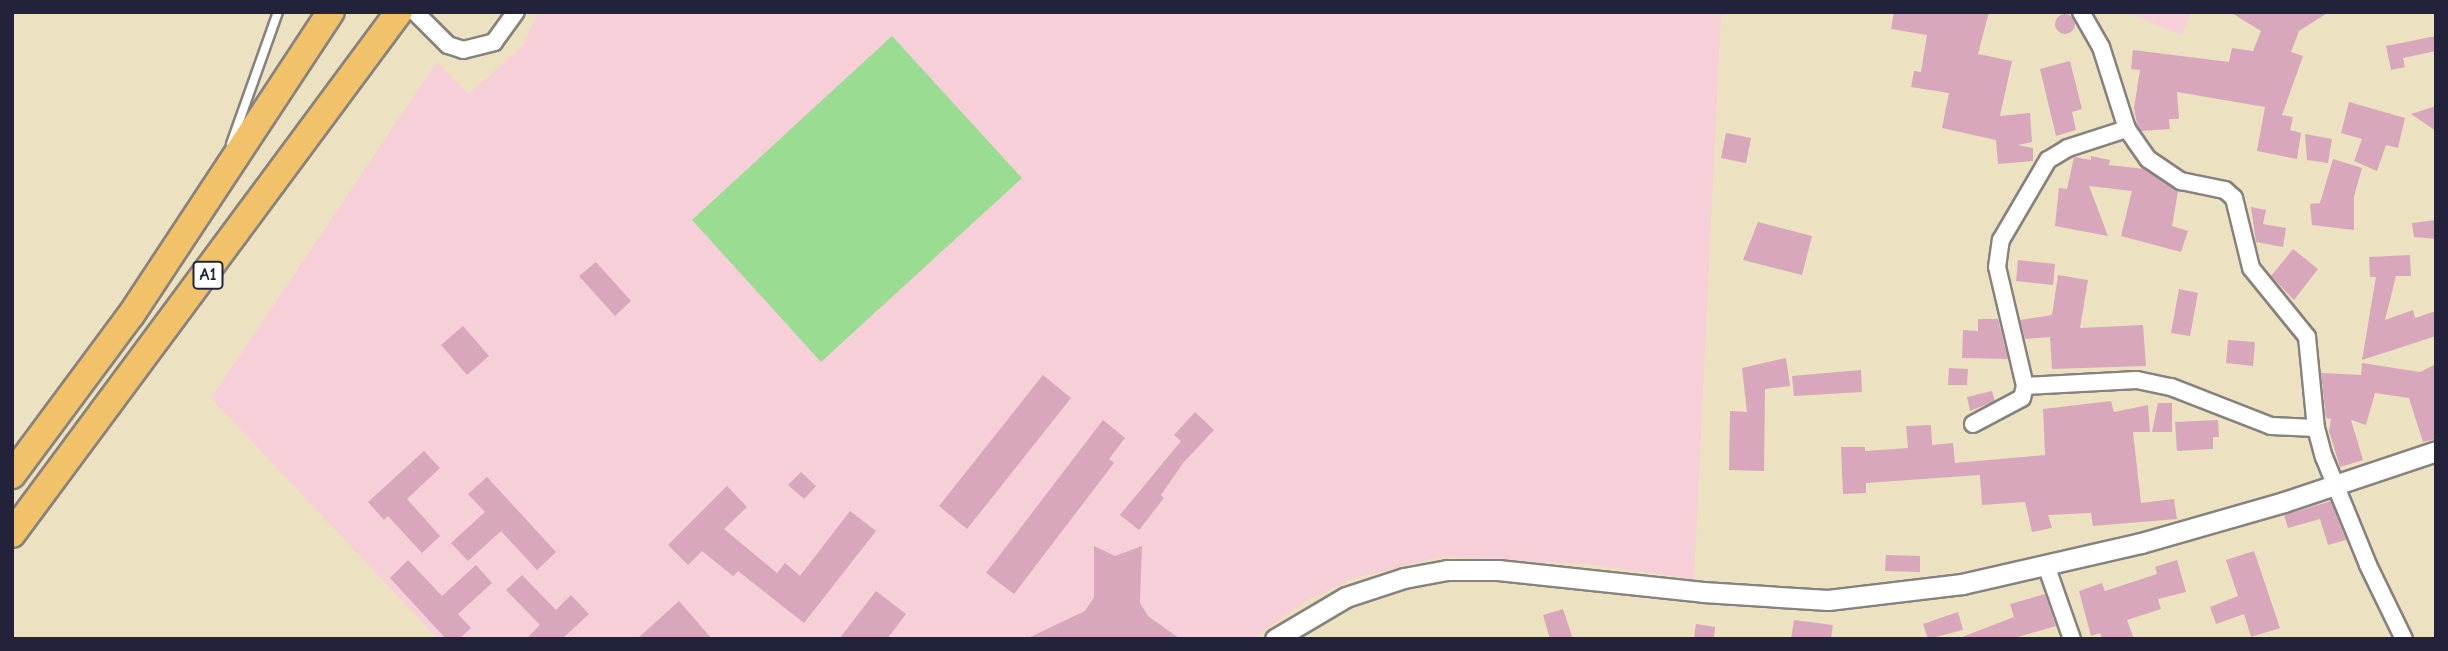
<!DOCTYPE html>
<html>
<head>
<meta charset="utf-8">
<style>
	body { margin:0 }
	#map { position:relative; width:2448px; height:651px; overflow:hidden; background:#ece2c1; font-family:"Comic Neue",sans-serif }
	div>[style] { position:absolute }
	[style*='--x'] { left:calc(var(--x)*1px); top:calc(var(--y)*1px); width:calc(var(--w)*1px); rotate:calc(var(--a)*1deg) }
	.built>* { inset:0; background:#f6cfd8 }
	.green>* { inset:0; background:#9bdc93 }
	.building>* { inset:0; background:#d8a7bb }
	.round { border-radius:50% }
	.roads { filter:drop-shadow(2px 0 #87827e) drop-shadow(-2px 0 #87827e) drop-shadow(0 2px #87827e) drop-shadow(0 -2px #87827e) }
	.service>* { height:8px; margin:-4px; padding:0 4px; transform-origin:4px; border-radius:4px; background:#fff }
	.minor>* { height:16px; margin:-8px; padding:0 8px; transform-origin:8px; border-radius:8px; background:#fff }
	.tertiary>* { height:19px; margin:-9.5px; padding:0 9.5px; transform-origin:9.5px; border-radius:9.5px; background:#fff }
	.trunk>* { height:26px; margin:-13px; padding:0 13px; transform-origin:13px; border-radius:13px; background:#f2c26a }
	span { translate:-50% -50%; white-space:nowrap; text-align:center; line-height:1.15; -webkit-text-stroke:5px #fff; paint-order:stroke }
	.shield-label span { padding:2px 5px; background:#fff; border:2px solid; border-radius:5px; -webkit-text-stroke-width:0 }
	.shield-label { font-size:18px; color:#22223b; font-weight:700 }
	.frame { position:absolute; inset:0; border:14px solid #22223b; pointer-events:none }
</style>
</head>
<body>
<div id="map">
	<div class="built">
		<i style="clip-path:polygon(538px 12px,1721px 12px,1694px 579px,1587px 564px,1440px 557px,1355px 578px,1304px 602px,1253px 639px,438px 639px,211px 398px,437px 62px,469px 94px,523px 46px)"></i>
		<i style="clip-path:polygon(2127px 12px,2191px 12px,2182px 35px)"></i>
	</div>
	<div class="green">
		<i style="clip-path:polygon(892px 36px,1022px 178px,821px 362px,692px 220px)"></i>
	</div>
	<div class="building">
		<i style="clip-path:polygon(1894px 12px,1989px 12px,1978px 54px,2012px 61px,2000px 116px,2030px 113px,2032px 142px,2018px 145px,2033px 148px,2033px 161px,1998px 164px,1996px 140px,1942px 128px,1949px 93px,1911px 87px,1914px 71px,1921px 72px,1927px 35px,1891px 29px)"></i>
		<i style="clip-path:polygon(2230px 12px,2329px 12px,2299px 31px,2291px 52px,2303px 56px,2282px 115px,2293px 117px,2290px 130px,2301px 133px,2297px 159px,2257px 151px,2265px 107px,2177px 92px,2179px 119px,2169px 119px,2170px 129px,2141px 131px,2137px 124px,2134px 108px,2140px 70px,2131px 69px,2133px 50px,2229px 62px,2232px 48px,2253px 51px,2261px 31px)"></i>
		<i class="round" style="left:2055px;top:14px;width:20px;height:20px"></i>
		<i style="clip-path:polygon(2436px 36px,2436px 51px,2403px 58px,2405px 67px,2391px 70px,2386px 46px)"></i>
		<i style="clip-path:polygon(2070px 61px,2082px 109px,2072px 112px,2076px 130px,2056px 136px,2040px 69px)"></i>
		<i style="clip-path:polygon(2349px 102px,2405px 118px,2398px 148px,2386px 145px,2377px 171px,2354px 161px,2362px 139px,2341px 133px)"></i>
		<i style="clip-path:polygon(2436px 106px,2436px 131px,2411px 114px)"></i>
		<i style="clip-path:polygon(1726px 133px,1751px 138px,1746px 163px,1721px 158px)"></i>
		<i style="clip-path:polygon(2305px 134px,2332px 139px,2328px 163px,2307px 160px)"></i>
		<i style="clip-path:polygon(2091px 156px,2110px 160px,2109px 165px,2145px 169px,2178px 191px,2172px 226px,2188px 231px,2181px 252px,2121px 236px,2132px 191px,2089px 186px,2108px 236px,2055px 226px,2059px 188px,2067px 189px,2074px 157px,2091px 160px)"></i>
		<i style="clip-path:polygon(2333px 159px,2362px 168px,2354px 196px,2354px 230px,2312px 225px,2310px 204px,2320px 203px)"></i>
		<i style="clip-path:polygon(2251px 207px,2266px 210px,2263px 224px,2286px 228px,2283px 247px,2256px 242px)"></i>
		<i style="clip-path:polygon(2436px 220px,2436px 239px,2414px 237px,2412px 223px)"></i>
		<i style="clip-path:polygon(1758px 222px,1812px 236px,1802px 275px,1743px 260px)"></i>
		<i style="clip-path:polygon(2293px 249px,2318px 269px,2294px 300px,2271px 276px)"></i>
		<i style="clip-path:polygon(2410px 255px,2411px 276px,2396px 276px,2385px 320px,2413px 310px,2415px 318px,2436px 311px,2436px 336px,2362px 360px,2376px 277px,2370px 277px,2369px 257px)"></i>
		<i style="clip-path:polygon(2018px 260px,2055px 264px,2053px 285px,2016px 281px)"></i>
		<i style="clip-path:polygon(596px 262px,631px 301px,615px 316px,579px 276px)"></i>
		<i style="clip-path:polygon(2058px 275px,2088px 280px,2080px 328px,2143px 325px,2146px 366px,2052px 369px,2050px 337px,2025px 339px,2020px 320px,2052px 315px)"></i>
		<i style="clip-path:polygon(2179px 289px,2198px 293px,2190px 336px,2171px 333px)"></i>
		<i style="clip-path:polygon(1978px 319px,1998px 319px,2008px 359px,1962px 358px,1963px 330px,1978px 331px)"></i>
		<i style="clip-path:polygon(463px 326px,489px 356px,467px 375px,441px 345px)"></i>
		<i style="clip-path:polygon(2228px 340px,2255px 342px,2253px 366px,2226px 363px)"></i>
		<i style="clip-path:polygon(1786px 358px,1790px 386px,1765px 389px,1764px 471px,1729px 470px,1730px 411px,1747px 412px,1742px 368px)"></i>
		<i style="clip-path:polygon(2362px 363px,2420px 372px,2436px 364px,2436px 439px,2423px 442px,2409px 398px,2375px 393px,2366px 425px,2351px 420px,2363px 460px,2340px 467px,2329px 431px,2331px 419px,2326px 418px,2321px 373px,2361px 375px)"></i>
		<i style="clip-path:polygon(1949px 368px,1968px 369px,1967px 385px,1948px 385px)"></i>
		<i style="clip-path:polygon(1861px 370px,1862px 392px,1794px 396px,1792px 376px)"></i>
		<i style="clip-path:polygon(1043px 375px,1071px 398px,967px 529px,939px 506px)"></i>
		<i style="clip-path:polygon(1992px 391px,1995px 401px,1970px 411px,1967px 397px)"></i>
		<i style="clip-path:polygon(2111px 401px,2114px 412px,2148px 405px,2150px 432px,2133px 432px,2141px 503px,2174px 499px,2177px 519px,2093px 526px,2091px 513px,2048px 515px,2052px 528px,2032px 532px,2025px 502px,1982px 505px,1980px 475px,1866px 483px,1866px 493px,1843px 494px,1841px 447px,1865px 447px,1865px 451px,1908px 448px,1906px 426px,1931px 425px,1932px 445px,1953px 443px,1955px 463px,2045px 455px,2043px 409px)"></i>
		<i style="clip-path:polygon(2158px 403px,2172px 403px,2172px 432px,2152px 432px)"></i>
		<i style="clip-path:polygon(1195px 412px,1214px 430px,1183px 463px,1161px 495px,1164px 498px,1139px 530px,1120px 515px,1181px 441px,1174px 435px)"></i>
		<i style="clip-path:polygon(1103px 420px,1125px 438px,1109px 459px,1114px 463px,1014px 594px,986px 573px)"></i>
		<i style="clip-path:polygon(2218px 420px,2219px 437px,2213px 437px,2213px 449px,2177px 451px,2175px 422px)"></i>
		<i style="clip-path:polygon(424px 451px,440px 468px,407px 499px,440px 536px,422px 553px,388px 516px,384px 520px,368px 502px)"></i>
		<i style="clip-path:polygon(801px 472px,816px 486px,804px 499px,788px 485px)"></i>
		<i style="clip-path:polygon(487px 477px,556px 552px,537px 570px,501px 531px,468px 561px,451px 543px,485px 512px,468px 494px)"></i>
		<i style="clip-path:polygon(727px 486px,747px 507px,724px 529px,777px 573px,785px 563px,800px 576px,850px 511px,876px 531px,804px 623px,738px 571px,733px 576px,702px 551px,688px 565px,668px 545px)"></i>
		<i style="clip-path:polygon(2331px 501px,2346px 540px,2328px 545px,2320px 519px,2288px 528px,2284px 515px)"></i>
		<i style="clip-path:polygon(1094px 546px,1115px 556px,1142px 546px,1140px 603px,1148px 616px,1180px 639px,1026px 639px,1085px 611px,1094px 597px)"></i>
		<i style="clip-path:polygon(2254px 551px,2280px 628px,2251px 637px,2244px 614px,2216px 624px,2210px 607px,2238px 596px,2226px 560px)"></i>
		<i style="clip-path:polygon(1886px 555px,1920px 556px,1920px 572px,1885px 571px)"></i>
		<i style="clip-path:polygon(408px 560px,442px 596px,476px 565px,492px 583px,458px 614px,471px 628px,459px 639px,446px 639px,390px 578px)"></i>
		<i style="clip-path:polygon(2177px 560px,2186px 592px,2158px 599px,2161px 609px,2127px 620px,2134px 639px,2102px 639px,2100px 633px,2091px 636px,2079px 591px,2102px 583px,2105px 591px,2157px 574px,2155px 567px)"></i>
		<i style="clip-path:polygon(522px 575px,556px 610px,571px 595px,589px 614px,562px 639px,526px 639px,540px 625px,506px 590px)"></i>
		<i style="clip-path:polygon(876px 591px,906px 614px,887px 639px,839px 639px)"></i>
		<i style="clip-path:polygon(2045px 594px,2056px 626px,2011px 639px,1957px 639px,2014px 617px,2010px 604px)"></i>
		<i style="clip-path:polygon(679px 601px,712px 639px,637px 639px)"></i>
		<i style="clip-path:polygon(1563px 609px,1573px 639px,1550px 639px,1543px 615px)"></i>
		<i style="clip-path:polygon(1958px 612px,1963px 630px,1928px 639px,1923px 624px)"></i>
		<i style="clip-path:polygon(1794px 620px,1833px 625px,1831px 639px,1791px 639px)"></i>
		<i style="clip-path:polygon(1696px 624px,1715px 627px,1714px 639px,1694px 639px)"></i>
	</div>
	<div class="roads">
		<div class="service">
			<i style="--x:231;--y:144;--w:140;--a:-70.4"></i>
		</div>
		<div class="minor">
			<i style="--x:415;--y:12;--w:47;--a:45"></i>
			<i style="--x:448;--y:45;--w:16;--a:18"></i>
			<i style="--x:463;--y:50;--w:32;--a:-14"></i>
			<i style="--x:494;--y:42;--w:37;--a:-54"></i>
			<i style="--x:2081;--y:12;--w:40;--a:60.3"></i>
			<i style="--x:2101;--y:47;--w:86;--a:72.4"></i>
			<i style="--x:2127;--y:129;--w:16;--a:55"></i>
			<i style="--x:2136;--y:142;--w:21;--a:55"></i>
			<i style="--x:2148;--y:159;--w:40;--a:34"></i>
			<i style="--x:2181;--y:181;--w:45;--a:11.6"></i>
			<i style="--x:2225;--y:190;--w:12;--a:42"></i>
			<i style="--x:2234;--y:198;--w:72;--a:76.3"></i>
			<i style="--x:2251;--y:268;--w:89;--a:50.9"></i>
			<i style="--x:2307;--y:337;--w:91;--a:84.4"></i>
			<i style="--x:2316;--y:428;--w:30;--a:75"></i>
			<i style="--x:2324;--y:457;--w:117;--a:67.8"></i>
			<i style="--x:2368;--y:565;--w:82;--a:64.1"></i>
			<i style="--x:2025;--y:386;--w:112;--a:-3.1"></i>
			<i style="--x:2137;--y:380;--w:35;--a:12"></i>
			<i style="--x:2171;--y:387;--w:107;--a:21.3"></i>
			<i style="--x:2271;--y:426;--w:45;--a:2.5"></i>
			<i style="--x:1973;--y:424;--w:55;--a:-28"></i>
			<i style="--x:2022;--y:398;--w:12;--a:-76"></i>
			<i style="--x:2025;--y:386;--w:122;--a:-103.2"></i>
			<i style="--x:1997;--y:267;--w:27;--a:-82"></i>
			<i style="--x:2001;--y:240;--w:93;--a:-59.6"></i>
			<i style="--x:2048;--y:160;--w:23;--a:-31"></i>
			<i style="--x:2068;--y:148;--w:62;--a:-17.9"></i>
			<i style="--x:2047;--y:568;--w:75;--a:70.6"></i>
		</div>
		<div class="tertiary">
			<i style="--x:1275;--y:639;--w:82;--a:-30.6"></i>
			<i style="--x:1346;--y:597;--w:61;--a:-18.1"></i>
			<i style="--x:1404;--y:578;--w:44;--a:-10.5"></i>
			<i style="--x:1447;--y:570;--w:51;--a:0"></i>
			<i style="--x:1498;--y:570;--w:206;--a:6.1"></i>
			<i style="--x:1703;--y:592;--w:125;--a:3.7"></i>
			<i style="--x:1828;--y:600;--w:135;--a:-6.8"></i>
			<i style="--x:1962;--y:584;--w:184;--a:-12.9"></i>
			<i style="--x:2141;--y:543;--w:149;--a:-16"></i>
			<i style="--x:2284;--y:502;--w:160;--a:-18.5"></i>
		</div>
		<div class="trunk">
			<i style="--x:12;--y:475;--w:199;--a:-53.4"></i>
			<i style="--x:131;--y:315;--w:363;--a:-56.6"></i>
			<i style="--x:12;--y:534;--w:650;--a:-53.45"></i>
		</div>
	</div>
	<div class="shield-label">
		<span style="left:208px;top:275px">A1</span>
	</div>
	<div class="frame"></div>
</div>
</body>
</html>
